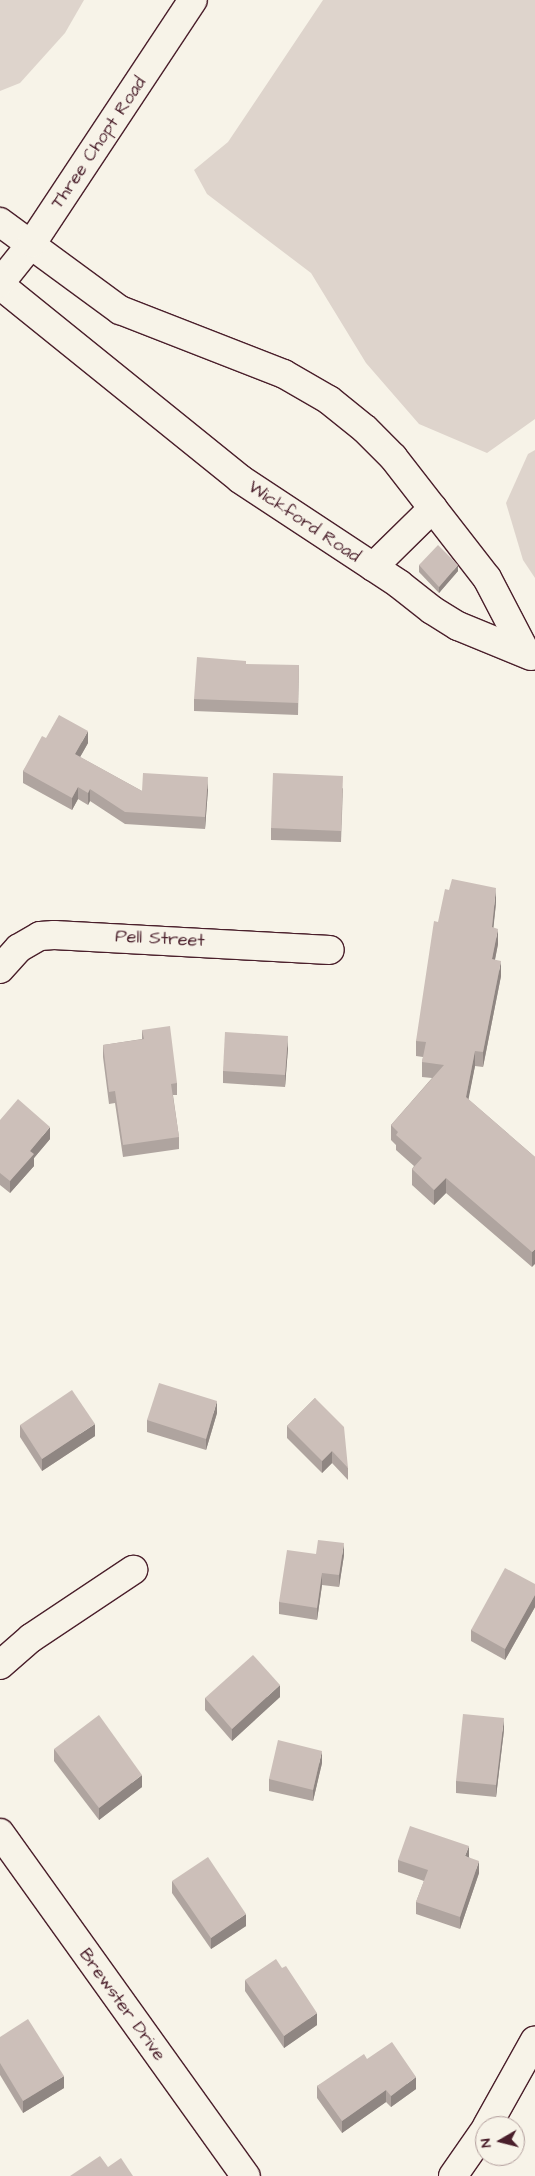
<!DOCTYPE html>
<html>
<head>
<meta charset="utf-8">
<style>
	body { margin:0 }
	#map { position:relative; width:535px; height:2176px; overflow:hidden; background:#f7f3e8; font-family:"Architects Daughter",sans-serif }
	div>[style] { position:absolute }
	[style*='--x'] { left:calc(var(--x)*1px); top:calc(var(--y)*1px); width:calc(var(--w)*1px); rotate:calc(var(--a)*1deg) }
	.green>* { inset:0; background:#ded4cc }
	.roads { filter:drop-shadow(1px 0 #4a1f2b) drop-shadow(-1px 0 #4a1f2b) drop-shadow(0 1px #4a1f2b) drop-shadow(0 -1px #4a1f2b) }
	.street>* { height:28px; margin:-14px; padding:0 14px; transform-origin:14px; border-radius:14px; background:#f7f3e8 }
	.secondary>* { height:28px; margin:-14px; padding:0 14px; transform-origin:14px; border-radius:14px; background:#f7f3e8 }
	.wall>* { inset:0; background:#afa49f }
	.shaded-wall>* { inset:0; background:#8f8682 }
	.building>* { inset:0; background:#ccbfb9 }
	span { translate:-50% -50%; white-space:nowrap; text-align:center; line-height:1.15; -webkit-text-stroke:4px #f7f3e8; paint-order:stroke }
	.street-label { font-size:18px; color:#4a1f2b }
	.north { position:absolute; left:475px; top:2116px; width:50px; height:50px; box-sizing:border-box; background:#f7f3e8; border:1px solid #b29e9c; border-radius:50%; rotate:262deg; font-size:14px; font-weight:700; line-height:20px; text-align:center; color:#4a1f2b }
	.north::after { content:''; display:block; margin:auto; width:18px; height:22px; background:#4a1f2b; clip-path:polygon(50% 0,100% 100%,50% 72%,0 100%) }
</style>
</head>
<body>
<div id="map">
	<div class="green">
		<i style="clip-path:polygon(0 0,84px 0,65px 33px,20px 83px,0 91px)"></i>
		<i style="clip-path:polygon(323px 0,535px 0,535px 419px,487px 453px,419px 424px,366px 363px,311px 273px,207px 194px,194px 170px,228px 142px)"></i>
		<i style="clip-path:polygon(535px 450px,535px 578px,523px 560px,506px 503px,528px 454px)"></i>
	</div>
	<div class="roads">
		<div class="street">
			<i style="--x:0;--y:222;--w:149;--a:36.3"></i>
			<i style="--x:120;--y:310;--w:176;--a:21.3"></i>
			<i style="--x:284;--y:374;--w:52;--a:30"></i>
			<i style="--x:329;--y:400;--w:46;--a:38.9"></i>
			<i style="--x:365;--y:429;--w:40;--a:45"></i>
			<i style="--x:393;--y:457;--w:153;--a:52.2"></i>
			<i style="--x:487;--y:578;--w:82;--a:62.5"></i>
			<i style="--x:0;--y:285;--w:309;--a:38.9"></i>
			<i style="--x:240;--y:479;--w:191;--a:33.4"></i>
			<i style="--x:399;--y:584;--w:42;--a:38.2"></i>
			<i style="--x:432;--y:610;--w:31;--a:32"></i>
			<i style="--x:458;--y:626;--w:79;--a:22.3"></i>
			<i style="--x:373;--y:567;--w:84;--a:-44.5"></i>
			<i style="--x:0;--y:969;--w:28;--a:-48"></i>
			<i style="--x:19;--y:948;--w:24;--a:-30"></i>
			<i style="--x:40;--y:936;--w:14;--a:-4"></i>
			<i style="--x:54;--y:935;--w:276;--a:3.1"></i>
			<i style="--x:0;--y:1665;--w:41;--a:-41.1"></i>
			<i style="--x:31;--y:1638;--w:123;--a:-33.7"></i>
			<i style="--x:0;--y:1833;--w:422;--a:54.4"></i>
			<i style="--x:487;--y:2126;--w:98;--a:-60.8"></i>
			<i style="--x:453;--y:2176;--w:56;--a:-55.2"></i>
		</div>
		<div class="secondary">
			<i style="--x:0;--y:283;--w:51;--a:-51.3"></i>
			<i style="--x:32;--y:243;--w:291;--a:-56.5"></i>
		</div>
	</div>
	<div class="wall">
		<i style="clip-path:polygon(419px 565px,458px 571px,439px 593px,419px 572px)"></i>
		<i style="clip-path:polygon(299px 665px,298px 715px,194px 711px,194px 699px)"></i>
		<i style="clip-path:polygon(46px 738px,88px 743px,80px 757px,142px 791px,208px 789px,205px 829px,125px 824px,90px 801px,88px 805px,78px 799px,72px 810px,23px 783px,23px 771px)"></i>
		<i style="clip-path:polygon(343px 788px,341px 842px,271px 840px,271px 828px)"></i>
		<i style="clip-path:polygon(496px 903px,493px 928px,498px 944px,495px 960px,501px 976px,483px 1067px,475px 1066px,468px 1099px,535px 1157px,532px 1267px,446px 1193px,434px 1205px,412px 1185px,412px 1169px,414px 1166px,396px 1150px,396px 1145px,391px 1140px,391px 1125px,432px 1078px,422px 1077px,422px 1062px,423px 1057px,416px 1056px,416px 1041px)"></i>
		<i style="clip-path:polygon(142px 1030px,177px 1083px,177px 1095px,173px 1095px,179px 1137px,179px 1149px,123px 1157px,115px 1103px,109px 1104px,103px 1057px,103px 1045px,142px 1039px)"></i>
		<i style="clip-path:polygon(288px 1048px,285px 1087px,223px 1083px,223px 1071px)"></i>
		<i style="clip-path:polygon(0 1120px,50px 1139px,34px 1158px,34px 1166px,10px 1193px,0 1185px)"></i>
		<i style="clip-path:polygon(315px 1398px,348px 1468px,348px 1480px,332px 1463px,322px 1473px,287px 1438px,287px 1426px)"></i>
		<i style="clip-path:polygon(217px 1413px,206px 1450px,147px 1432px,147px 1420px)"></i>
		<i style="clip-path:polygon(20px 1425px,95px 1436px,42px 1471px,20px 1437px)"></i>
		<i style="clip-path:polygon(316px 1554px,344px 1555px,339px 1587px,322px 1585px,317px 1620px,279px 1614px,279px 1602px)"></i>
		<i style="clip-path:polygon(535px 1584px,535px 1607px,505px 1660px,471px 1641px,471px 1630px)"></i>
		<i style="clip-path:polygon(280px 1697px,232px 1741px,205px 1710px,205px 1698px)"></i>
		<i style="clip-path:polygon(504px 1730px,496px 1797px,456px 1793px,456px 1781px)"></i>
		<i style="clip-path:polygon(54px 1749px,142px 1787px,99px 1820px,54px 1761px)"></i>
		<i style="clip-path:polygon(322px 1763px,313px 1801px,269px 1791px,269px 1779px)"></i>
		<i style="clip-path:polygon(469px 1857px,479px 1873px,460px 1929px,416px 1914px,416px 1902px,424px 1881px,398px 1872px,398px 1860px)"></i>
		<i style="clip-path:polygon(172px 1881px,246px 1926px,211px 1949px,172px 1893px)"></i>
		<i style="clip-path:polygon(245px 1980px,317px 2025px,284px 2048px,245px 1991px)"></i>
		<i style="clip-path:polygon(0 2037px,64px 2088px,23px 2113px,0 2075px)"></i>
		<i style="clip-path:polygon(367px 2059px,416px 2089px,391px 2107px,386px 2102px,342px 2133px,317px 2098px,317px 2086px)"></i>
	</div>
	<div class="shaded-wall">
		<i style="clip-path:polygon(458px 565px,458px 571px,439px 593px,439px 587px)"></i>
		<i style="clip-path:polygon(88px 731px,88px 743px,75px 766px,75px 754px)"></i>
		<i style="clip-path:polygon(208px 777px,208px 789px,205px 829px,205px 817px)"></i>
		<i style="clip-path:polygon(78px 787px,78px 799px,72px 810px,72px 798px)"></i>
		<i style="clip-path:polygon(90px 789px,90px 801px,88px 805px,88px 793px)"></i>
		<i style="clip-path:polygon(496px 888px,496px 903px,492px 942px,492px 927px)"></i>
		<i style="clip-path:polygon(498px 929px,498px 944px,492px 974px,492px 959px)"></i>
		<i style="clip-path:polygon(501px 961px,501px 976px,483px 1067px,483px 1052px)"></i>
		<i style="clip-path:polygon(288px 1036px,288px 1048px,285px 1087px,285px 1075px)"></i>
		<i style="clip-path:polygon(475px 1051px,475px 1066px,466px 1112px,466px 1097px)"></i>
		<i style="clip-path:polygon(50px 1127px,50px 1139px,34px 1158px,34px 1166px,10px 1193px,10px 1181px,30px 1151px)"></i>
		<i style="clip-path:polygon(446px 1178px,446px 1193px,434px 1205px,434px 1190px)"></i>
		<i style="clip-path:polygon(535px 1249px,535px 1264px,532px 1267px,532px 1252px)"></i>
		<i style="clip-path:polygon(217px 1401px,217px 1413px,206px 1450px,206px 1439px)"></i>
		<i style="clip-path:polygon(95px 1424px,95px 1436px,42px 1471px,42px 1459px)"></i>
		<i style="clip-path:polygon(332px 1451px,332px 1463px,322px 1473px,322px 1461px)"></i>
		<i style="clip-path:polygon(344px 1543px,344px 1555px,339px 1587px,339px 1575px)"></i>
		<i style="clip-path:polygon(322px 1573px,322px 1585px,317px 1620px,317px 1608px)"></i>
		<i style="clip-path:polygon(535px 1595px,535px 1607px,505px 1660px,505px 1649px)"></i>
		<i style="clip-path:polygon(280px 1685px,280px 1697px,232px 1741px,232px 1729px)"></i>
		<i style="clip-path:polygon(504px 1718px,504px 1730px,496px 1797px,496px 1785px)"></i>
		<i style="clip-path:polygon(322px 1751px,322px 1763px,313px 1801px,313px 1790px)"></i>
		<i style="clip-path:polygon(142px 1775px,142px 1787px,99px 1820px,99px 1808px)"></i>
		<i style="clip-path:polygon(469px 1846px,469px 1858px,465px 1856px)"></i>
		<i style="clip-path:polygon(479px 1861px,479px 1873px,460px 1929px,460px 1917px)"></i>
		<i style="clip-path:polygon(246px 1914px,246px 1926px,211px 1949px,211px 1938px)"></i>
		<i style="clip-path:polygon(317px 2013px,317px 2025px,284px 2048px,284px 2036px)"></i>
		<i style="clip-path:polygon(64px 2076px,64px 2088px,23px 2113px,23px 2101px)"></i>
		<i style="clip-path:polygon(416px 2077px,416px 2089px,391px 2107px,391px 2096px)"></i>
		<i style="clip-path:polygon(386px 2090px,386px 2102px,342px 2133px,342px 2121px)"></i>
	</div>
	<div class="building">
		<i style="clip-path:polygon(438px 545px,458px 565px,439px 587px,419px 565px)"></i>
		<i style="clip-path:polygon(197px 657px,246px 661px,246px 664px,299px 665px,298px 703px,194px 699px)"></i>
		<i style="clip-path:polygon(59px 715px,88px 731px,75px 754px,142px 791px,143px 773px,208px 777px,205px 817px,125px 812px,90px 789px,88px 793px,78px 787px,72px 798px,23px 771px,42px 736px,46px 738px)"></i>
		<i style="clip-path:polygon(273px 773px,343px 776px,341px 831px,271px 828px)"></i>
		<i style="clip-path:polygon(452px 879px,496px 888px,492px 927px,498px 929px,492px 959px,501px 961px,483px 1052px,475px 1051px,466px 1097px,535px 1157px,535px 1249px,532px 1252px,446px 1178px,434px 1190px,412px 1169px,422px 1158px,396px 1135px,398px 1132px,391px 1125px,444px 1065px,422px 1062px,426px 1042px,416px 1041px,434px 921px,438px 922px,445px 889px,449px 890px)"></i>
		<i style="clip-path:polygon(170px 1026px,177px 1083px,171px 1084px,179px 1137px,123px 1145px,115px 1091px,109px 1092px,103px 1045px,144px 1039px,142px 1030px)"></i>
		<i style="clip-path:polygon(225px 1032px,288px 1036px,285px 1075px,223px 1071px)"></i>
		<i style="clip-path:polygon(18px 1099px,50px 1127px,30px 1151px,34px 1154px,10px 1181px,0 1173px,0 1120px)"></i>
		<i style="clip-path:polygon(159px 1383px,217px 1401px,206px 1439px,147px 1420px)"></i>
		<i style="clip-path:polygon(72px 1390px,95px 1424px,42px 1459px,20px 1425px)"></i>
		<i style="clip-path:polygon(315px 1398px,344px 1427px,348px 1468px,332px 1451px,322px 1461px,287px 1426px)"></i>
		<i style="clip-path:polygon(318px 1540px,344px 1543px,339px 1575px,322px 1573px,317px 1608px,279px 1602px,287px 1550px,316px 1554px)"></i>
		<i style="clip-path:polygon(505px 1568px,535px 1584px,535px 1595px,505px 1649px,471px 1630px)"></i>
		<i style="clip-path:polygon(253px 1655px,280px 1685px,232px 1729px,205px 1698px)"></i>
		<i style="clip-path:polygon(463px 1714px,504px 1718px,496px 1785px,456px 1781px)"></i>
		<i style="clip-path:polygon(99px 1715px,142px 1775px,99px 1808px,54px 1749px)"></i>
		<i style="clip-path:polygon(278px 1740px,322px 1751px,313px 1790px,269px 1779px)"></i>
		<i style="clip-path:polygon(410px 1826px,469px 1846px,465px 1856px,479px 1861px,460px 1917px,416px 1902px,428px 1870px,398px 1860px)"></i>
		<i style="clip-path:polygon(208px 1857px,246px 1914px,211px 1938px,172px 1881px)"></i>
		<i style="clip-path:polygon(276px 1959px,282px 1968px,286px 1966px,317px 2013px,284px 2036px,245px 1980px)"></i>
		<i style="clip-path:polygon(28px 2019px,64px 2076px,23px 2101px,0 2063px,0 2037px)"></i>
		<i style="clip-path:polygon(392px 2042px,416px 2077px,391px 2096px,386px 2090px,342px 2121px,317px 2086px,364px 2054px,367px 2059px)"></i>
		<i style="clip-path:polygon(100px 2156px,108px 2167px,121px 2158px,133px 2176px,70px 2176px)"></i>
	</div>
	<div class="street-label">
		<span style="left:99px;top:143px;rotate:-56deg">Three Chopt Road</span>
		<span style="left:304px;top:522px;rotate:34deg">Wickford Road</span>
		<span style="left:160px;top:939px;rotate:3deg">Pell Street</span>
		<span style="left:122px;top:2005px;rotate:54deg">Brewster Drive</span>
	</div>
	<div class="north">N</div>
</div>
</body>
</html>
